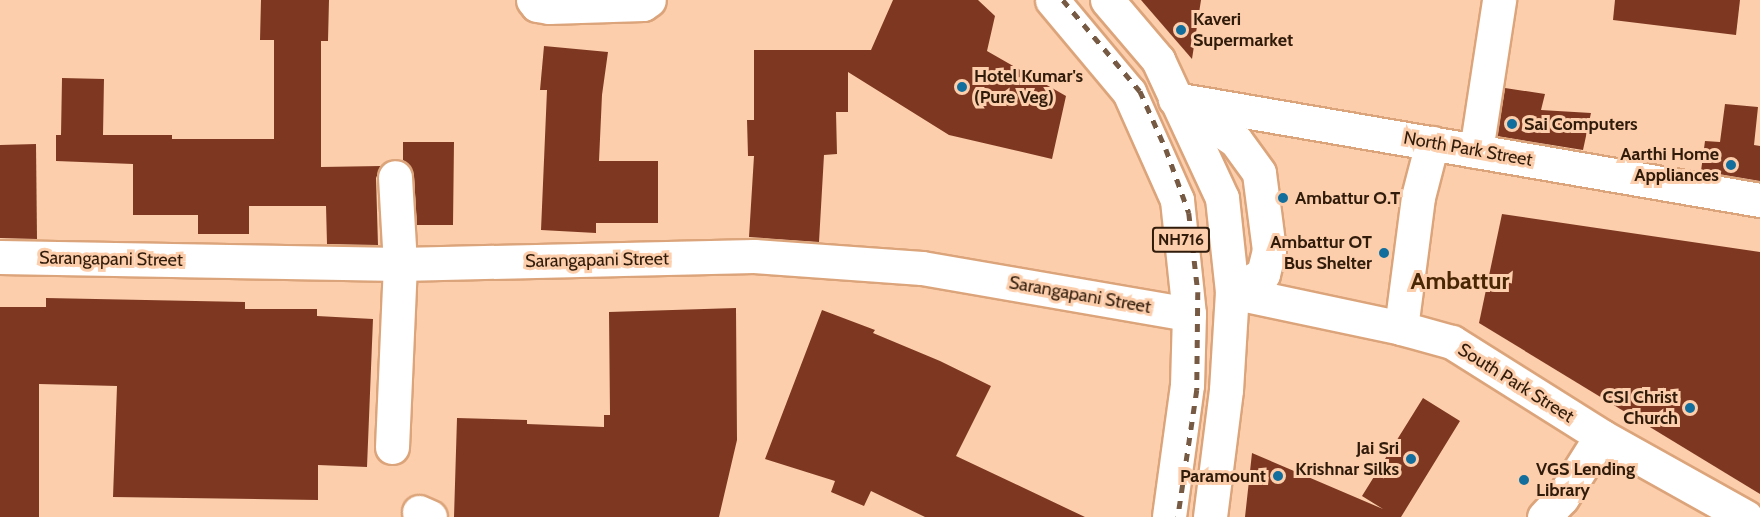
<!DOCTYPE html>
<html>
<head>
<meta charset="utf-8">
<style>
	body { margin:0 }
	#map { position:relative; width:1760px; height:517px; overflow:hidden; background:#fcceac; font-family:Cabin,sans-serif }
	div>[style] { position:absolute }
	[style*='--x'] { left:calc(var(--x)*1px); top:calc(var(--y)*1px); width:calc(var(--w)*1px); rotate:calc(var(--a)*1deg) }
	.building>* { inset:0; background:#7e3822 }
	.roads { filter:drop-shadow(2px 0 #dca47a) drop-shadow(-2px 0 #dca47a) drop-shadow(0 2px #dca47a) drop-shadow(0 -2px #dca47a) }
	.minor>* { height:33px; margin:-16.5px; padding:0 16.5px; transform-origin:16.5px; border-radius:16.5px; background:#fff }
	.major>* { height:33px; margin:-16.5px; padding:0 16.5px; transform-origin:16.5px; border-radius:16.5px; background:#fff }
	.highway>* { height:33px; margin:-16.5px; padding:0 16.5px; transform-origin:16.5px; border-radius:16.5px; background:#fff }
	.rail>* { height:4.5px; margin-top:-2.25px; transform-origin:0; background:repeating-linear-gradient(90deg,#775a43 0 8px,transparent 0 16px) }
	.dots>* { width:16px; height:16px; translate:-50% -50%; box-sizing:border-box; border:3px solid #fcceac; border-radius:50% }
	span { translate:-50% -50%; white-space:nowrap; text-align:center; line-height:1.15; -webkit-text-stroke:6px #fcceac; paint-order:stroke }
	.shield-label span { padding:2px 4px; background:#fcceac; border:2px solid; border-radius:4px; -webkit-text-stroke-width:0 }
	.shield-label { font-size:16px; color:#311c0b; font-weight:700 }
	.poi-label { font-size:18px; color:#311c0b; font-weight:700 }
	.left { translate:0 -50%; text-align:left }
	.right { translate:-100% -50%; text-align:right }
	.street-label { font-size:18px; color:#311c0b }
	.district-label { font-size:24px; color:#492604; font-weight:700 }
</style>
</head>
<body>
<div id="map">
	<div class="building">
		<i style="clip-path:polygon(261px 0,329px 0,328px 41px,321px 41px,321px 167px,381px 166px,376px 178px,378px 245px,327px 244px,326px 206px,249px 206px,249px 234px,198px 234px,198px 215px,133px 215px,133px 164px,56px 161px,56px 135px,61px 135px,62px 78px,104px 79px,103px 135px,172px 135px,172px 139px,274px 139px,274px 40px,260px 40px)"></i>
		<i style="clip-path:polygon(893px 0,978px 0,995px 16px,987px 51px,1066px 96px,1052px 159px,949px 135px,848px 72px,848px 112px,836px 112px,837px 154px,824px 155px,819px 242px,749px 237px,754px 156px,748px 156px,747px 120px,754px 120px,754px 50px,871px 50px)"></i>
		<i style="clip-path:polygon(1141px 0,1201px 0,1192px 59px)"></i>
		<i style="clip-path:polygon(1615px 0,1740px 0,1736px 35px,1613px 20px)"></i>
		<i style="clip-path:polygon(544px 46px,608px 52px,602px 95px,599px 161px,658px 161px,658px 223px,596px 223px,596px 233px,541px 230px,547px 90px,540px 90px)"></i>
		<i style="clip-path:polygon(1505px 88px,1545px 94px,1541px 110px,1591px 113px,1583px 150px,1497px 136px)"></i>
		<i style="clip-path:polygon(1725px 104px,1758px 107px,1754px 145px,1760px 146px,1760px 181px,1701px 171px,1705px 141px,1720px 142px)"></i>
		<i style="clip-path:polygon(403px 142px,454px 142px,453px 225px,417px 225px,414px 176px,410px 166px,403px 160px)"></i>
		<i style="clip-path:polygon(36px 144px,37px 239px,0 238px,0 145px)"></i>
		<i style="clip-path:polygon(1502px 214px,1760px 252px,1760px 494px,1479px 323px)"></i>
		<i style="clip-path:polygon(46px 298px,245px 302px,245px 309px,317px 309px,317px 316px,373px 319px,367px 467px,318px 465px,318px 500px,113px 497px,117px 386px,39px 384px,39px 517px,0 517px,0 307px,46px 307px)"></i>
		<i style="clip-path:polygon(736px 308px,737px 440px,719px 517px,454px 517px,457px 418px,527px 420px,527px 424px,604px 427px,604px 415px,610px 415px,609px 312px)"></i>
		<i style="clip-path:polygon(822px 310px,875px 330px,873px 333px,940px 361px,991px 386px,956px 456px,1085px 517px,925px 517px,871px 491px,864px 506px,831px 492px,835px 481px,765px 459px)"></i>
		<i style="clip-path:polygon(1423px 398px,1460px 421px,1401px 517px,1245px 517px,1252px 453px,1383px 509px,1362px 496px)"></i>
	</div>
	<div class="roads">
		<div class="minor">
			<i style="--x:533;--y:0;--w:6;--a:51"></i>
			<i style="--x:537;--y:5;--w:12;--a:9"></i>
			<i style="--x:549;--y:7;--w:94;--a:-1.8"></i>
			<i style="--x:643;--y:4;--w:7;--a:-34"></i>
			<i style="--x:1175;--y:99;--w:74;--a:34.5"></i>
			<i style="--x:1236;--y:141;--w:39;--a:54"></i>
			<i style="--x:1259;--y:173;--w:78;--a:82.6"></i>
			<i style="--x:1269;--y:250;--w:25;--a:104"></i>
			<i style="--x:1263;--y:274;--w:36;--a:150"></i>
			<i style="--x:1476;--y:151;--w:153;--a:-81.3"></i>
			<i style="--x:0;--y:257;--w:400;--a:1"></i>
			<i style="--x:400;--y:264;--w:354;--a:-1.3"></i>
			<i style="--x:754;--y:256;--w:168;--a:4.1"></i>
			<i style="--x:922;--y:268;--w:271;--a:9.8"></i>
			<i style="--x:1232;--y:292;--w:173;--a:12"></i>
			<i style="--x:1401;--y:328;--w:53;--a:15.4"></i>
			<i style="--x:1452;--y:342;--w:176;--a:32.2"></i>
			<i style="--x:1601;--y:436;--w:166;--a:29.2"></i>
			<i style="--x:1401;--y:328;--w:132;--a:-82.6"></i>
			<i style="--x:1418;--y:197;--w:56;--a:-75.5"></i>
			<i style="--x:392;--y:447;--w:183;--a:-87.5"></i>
			<i style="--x:400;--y:264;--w:87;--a:-93.3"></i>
			<i style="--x:419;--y:512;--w:12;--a:24"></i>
			<i style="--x:1544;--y:517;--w:26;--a:-47"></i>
			<i style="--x:1562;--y:498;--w:73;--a:-57.8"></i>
		</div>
		<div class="major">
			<i style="--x:1175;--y:99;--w:594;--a:9.8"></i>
		</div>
		<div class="highway">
			<i style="--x:1052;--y:0;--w:120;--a:50.1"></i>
			<i style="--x:1129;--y:92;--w:118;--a:66"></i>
			<i style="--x:1177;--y:200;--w:115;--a:84"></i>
			<i style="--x:1189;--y:314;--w:71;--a:91.6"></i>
			<i style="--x:1187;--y:385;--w:133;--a:97.8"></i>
			<i style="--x:1107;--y:0;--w:79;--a:49.6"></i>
			<i style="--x:1158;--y:60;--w:152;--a:65.1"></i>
			<i style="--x:1222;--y:198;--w:95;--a:83.9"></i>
			<i style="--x:1232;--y:292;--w:98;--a:93.5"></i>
			<i style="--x:1226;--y:390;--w:128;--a:97.2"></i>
		</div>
	</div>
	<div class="rail">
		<i style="--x:1063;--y:0;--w:119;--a:49.8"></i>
		<i style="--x:1140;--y:91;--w:64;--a:65.9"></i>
		<i style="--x:1166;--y:149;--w:68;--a:70.2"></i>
		<i style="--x:1189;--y:213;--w:80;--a:83.5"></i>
		<i style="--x:1198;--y:292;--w:98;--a:90.6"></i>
		<i style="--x:1197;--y:390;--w:128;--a:98.5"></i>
	</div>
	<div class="dots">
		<i style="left:1181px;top:30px;background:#126f9d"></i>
		<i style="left:962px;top:87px;background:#126f9d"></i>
		<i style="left:1512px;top:124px;background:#126f9d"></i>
		<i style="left:1731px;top:165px;background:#126f9d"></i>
		<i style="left:1283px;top:198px;background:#126f9d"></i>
		<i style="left:1384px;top:253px;background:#126f9d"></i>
		<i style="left:1690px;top:408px;background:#126f9d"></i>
		<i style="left:1411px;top:459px;background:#126f9d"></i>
		<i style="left:1278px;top:476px;background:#126f9d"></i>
		<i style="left:1524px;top:480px;background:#126f9d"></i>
	</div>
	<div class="shield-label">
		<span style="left:1181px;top:240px">NH716</span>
	</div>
	<div class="poi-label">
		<span class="left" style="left:1193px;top:30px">Kaveri<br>Supermarket</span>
		<span class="left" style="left:974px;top:87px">Hotel Kumar's<br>(Pure Veg)</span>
		<span class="left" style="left:1524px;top:124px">Sai Computers</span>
		<span class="right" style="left:1719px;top:165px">Aarthi Home<br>Appliances</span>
		<span class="left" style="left:1295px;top:198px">Ambattur O.T</span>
		<span class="right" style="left:1372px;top:253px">Ambattur OT<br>Bus Shelter</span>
		<span class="right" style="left:1678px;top:408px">CSI Christ<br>Church</span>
		<span class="right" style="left:1399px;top:459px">Jai Sri<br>Krishnar Silks</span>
		<span class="left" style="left:1536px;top:480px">VGS Lending<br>Library</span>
		<span class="right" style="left:1266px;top:476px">Paramount</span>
	</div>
	<div class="street-label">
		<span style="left:1468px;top:149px;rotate:10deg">North Park Street</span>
		<span style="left:111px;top:259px;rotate:1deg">Sarangapani Street</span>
		<span style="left:597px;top:260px;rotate:-1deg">Sarangapani Street</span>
		<span style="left:1080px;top:295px;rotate:10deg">Sarangapani Street</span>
		<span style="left:1516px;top:383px;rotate:32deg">South Park Street</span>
	</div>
	<div class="district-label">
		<span style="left:1460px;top:281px">Ambattur</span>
	</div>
</div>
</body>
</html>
